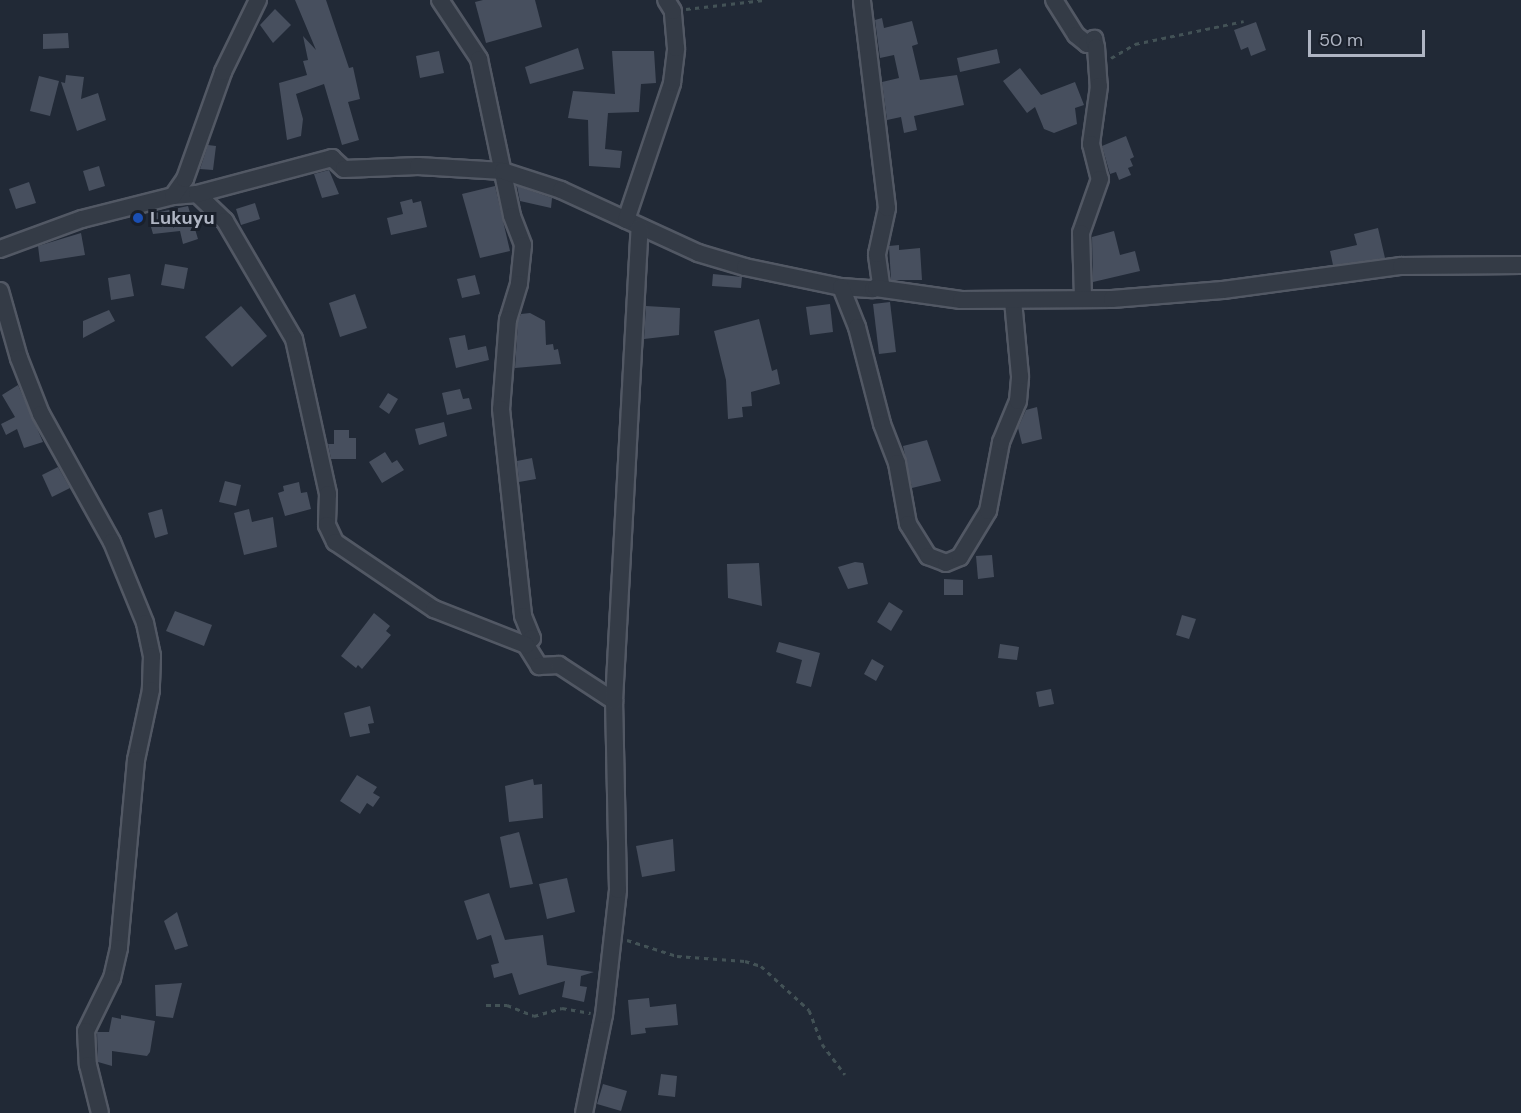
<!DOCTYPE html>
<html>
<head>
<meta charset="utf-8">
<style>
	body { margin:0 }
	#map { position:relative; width:1521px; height:1113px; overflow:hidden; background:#212936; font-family:"DM Sans",sans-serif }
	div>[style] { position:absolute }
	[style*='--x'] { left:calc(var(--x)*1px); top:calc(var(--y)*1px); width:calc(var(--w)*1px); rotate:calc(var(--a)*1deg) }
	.building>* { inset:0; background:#474f5e }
	.path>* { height:3px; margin-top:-1.5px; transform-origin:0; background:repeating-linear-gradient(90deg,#435256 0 4.5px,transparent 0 9px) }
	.roads { filter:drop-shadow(2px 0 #525864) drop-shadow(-2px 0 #525864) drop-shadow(0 2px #525864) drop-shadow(0 -2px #525864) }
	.minor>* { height:16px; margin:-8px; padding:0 8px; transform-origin:8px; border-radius:8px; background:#343b46 }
	.dots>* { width:16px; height:16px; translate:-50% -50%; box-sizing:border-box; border:3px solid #1a202b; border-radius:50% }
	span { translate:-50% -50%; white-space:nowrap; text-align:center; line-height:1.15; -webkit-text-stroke:6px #1a202b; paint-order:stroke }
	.poi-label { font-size:18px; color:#afb5c3; font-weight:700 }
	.left { translate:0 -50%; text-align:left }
	.scale { position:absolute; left:1308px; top:30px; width:117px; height:27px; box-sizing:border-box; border:3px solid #afb5c3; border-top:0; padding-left:8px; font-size:18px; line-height:21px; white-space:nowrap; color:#afb5c3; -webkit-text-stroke:4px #1a202b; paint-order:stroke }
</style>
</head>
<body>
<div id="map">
	<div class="building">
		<i style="clip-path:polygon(295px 0,326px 0,349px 68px,353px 67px,360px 99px,348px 102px,359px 140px,342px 145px,324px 84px,296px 94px,303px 119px,301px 136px,287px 140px,279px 83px,307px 75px,303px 61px,308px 60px,303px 36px,316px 50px)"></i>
		<i style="clip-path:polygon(483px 0,535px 0,542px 27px,486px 43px,475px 2px)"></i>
		<i style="clip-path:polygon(275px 9px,291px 25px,273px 43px,260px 25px)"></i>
		<i style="clip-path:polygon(882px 18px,884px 28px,912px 21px,918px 44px,912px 46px,920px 80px,957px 75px,964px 105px,914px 116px,917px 130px,904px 133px,901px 117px,887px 120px,882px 82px,899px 78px,894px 55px,880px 58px,875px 20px)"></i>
		<i style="clip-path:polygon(1256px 22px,1266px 50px,1251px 56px,1248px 47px,1241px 50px,1234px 30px)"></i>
		<i style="clip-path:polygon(68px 33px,69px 48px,43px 49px,43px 34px)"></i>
		<i style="clip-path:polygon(578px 48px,584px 69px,530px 84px,525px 67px)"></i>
		<i style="clip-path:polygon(997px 49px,1000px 63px,960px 72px,957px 58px)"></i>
		<i style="clip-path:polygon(439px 51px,444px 73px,420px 78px,416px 56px)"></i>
		<i style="clip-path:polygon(612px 51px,654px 51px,656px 83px,641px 84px,639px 112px,608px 113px,605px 149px,622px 151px,620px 168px,589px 166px,588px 120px,568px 118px,573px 91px,615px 94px)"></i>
		<i style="clip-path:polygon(1020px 68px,1041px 95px,1075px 82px,1084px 105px,1075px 108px,1077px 124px,1054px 133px,1044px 129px,1035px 107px,1027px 113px,1003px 81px)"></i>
		<i style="clip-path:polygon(66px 75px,84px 77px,81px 99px,98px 93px,106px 120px,77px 131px,61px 82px,65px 83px)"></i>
		<i style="clip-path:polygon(39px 76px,59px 81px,50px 116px,30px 111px)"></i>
		<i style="clip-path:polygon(1126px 136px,1134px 157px,1130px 159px,1133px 166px,1128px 168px,1131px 175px,1119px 180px,1116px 172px,1110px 174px,1102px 146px)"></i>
		<i style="clip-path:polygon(208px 145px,216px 146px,213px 170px,200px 169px)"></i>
		<i style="clip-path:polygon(99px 166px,105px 186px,89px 191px,83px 171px)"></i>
		<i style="clip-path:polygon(329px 170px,339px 194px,322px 198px,314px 174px)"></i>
		<i style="clip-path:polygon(29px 182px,36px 203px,16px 209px,9px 189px)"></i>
		<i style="clip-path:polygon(495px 186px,510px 251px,480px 258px,462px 194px)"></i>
		<i style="clip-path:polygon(517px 186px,552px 198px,551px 208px,520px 201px)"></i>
		<i style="clip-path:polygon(412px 199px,413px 203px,421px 201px,427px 227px,391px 235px,387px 218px,403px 214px,400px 202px)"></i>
		<i style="clip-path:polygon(255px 203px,260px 219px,241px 225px,236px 209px)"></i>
		<i style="clip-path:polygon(188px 206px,198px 239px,183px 244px,180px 231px,153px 234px,149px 220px,156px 218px,155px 213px)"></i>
		<i style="clip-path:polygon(1378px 228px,1385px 258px,1333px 265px,1330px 251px,1357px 245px,1354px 234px)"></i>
		<i style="clip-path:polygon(1114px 231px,1120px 255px,1135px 251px,1140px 271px,1093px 282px,1092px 237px)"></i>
		<i style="clip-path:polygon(81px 233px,85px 255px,40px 262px,38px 246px)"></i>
		<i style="clip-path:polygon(899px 245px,899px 250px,920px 248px,922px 280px,891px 280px,889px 246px)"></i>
		<i style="clip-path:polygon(165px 264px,188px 268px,184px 289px,161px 285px)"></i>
		<i style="clip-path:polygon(130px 274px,134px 296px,111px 300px,108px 278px)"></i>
		<i style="clip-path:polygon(713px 274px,742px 277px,741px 288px,712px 286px)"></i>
		<i style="clip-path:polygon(475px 275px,480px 294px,462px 298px,457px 279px)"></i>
		<i style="clip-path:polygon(355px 294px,367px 328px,340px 337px,329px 303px)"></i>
		<i style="clip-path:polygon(890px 302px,896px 352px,879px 354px,873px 304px)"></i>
		<i style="clip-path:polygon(830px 304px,833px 332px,810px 335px,806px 307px)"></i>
		<i style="clip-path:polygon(241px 306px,267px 336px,232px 367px,205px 337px)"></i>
		<i style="clip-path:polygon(646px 306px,680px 308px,679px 335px,644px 339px)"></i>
		<i style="clip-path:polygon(109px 310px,115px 321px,83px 338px,83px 321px)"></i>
		<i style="clip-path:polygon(530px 313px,545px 321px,546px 345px,553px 344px,554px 350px,558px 349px,561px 364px,515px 368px,518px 321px,521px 314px)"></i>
		<i style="clip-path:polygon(759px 319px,772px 371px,777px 369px,780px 384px,751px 392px,752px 406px,742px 407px,743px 417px,728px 419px,726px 380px,714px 331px)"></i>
		<i style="clip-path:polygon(465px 335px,468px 350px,486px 346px,489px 360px,456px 368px,449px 338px)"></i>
		<i style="clip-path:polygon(18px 385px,43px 442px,24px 448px,17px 429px,6px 435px,1px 424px,15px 417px,2px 395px)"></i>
		<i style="clip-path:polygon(460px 389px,463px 399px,469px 398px,472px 409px,447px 415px,442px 393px)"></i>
		<i style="clip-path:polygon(388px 393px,398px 399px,389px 414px,379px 407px)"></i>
		<i style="clip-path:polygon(1037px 407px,1042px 439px,1022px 444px,1018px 428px,1026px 410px)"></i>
		<i style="clip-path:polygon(444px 422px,447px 436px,419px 445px,415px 429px)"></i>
		<i style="clip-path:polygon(334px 430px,349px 430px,349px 438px,356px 438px,356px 459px,331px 459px,328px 444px,334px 444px)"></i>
		<i style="clip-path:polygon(927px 440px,941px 481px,912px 488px,903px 446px)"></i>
		<i style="clip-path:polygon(385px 452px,392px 463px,397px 460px,404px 470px,382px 483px,369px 462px)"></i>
		<i style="clip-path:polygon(532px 458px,536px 479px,519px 482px,517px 461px)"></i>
		<i style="clip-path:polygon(58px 467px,70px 488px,52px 497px,42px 475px)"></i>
		<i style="clip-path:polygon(225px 481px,241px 485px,236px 506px,219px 502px)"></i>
		<i style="clip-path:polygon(299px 482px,301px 493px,307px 492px,311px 509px,285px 516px,278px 493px,284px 491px,283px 486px)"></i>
		<i style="clip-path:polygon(162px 509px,168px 534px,155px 538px,148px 513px)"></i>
		<i style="clip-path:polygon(249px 509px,252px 522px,273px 517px,277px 547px,244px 555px,234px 513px)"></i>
		<i style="clip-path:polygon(992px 555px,994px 577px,978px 579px,976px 556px)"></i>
		<i style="clip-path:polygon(855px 562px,863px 563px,868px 584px,848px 589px,838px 567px)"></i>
		<i style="clip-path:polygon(759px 563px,762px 606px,728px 598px,727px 564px)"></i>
		<i style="clip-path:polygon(944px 579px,963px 580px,963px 595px,944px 595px)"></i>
		<i style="clip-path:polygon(889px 602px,903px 611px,891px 631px,877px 622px)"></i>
		<i style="clip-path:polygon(175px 611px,212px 625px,204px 646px,166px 631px)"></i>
		<i style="clip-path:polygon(374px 613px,390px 626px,386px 631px,391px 635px,362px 669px,358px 665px,356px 668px,341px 656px)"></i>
		<i style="clip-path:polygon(1182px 615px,1196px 619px,1189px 639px,1176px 635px)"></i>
		<i style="clip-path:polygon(779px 642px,820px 653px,811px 687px,796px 683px,802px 660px,776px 652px)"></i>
		<i style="clip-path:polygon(1000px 644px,1019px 647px,1017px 660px,998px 658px)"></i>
		<i style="clip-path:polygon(872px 659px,884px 666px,876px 681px,864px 674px)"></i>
		<i style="clip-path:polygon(1051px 689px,1054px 704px,1039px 707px,1036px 692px)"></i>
		<i style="clip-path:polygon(370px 706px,374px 723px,368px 724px,370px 733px,350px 737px,344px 713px)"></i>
		<i style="clip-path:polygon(357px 775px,377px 787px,373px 793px,380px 797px,373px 807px,367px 803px,360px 814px,340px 801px)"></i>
		<i style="clip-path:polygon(533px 779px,534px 785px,542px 784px,543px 818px,509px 822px,505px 786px)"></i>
		<i style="clip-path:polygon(519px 832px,533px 884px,510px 888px,500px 837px)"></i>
		<i style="clip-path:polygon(673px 839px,675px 871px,642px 877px,636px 846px)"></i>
		<i style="clip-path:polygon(567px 878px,575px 912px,547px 919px,539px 884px)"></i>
		<i style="clip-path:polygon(489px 893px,505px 940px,543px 935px,547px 965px,594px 972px,581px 976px,580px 986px,587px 987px,584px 1002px,562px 997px,565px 981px,519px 995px,512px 973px,494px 978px,491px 965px,499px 963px,491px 935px,477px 940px,464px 901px)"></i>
		<i style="clip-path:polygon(177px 912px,188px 946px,175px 950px,164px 921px)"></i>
		<i style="clip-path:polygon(182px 983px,173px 1018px,156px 1016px,155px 985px)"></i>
		<i style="clip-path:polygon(649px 998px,650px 1007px,676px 1004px,678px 1025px,645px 1028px,646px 1033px,631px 1035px,628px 1000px)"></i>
		<i style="clip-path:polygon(121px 1015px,155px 1021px,150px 1052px,147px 1056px,112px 1051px,112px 1066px,98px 1062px,97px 1032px,109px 1032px,112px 1017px,121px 1019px)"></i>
		<i style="clip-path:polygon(661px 1074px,677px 1076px,675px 1097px,658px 1095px)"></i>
		<i style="clip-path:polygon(603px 1084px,627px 1091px,621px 1111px,597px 1104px)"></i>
	</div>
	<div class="path">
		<i style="--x:686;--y:9;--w:79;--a:-6.6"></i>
		<i style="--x:1111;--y:58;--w:28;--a:-30"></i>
		<i style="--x:1135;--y:44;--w:111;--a:-11.9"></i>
		<i style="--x:627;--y:940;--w:52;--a:17.7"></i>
		<i style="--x:677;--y:956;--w:68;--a:4.2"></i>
		<i style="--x:745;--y:961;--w:17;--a:17"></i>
		<i style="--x:761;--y:966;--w:65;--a:42.5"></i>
		<i style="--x:809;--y:1010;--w:36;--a:69"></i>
		<i style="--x:822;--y:1044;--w:38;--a:53"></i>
		<i style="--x:486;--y:1005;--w:21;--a:0"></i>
		<i style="--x:507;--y:1005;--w:29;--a:22"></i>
		<i style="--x:534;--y:1016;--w:29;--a:-16"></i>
		<i style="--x:562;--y:1008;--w:29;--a:10"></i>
	</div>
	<div class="roads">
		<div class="minor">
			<i style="--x:440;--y:0;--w:71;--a:56.5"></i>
			<i style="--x:479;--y:59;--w:160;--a:78.1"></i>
			<i style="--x:512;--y:216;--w:31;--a:69"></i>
			<i style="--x:523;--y:245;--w:39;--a:96"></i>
			<i style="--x:519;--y:284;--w:37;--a:107"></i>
			<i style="--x:508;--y:319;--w:90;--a:94.4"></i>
			<i style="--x:501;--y:409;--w:208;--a:83.9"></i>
			<i style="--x:523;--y:616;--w:24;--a:68"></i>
			<i style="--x:532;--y:638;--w:9;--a:131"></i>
			<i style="--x:526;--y:645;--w:25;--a:58"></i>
			<i style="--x:539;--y:666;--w:20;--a:-3"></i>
			<i style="--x:559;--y:665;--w:66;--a:33.2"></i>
			<i style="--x:1054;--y:0;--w:41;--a:57.8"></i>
			<i style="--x:1076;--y:35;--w:14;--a:39"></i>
			<i style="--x:1087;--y:44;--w:9;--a:-36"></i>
			<i style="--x:1094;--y:39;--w:8;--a:76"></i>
			<i style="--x:1096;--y:47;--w:39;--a:86"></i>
			<i style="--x:1099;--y:86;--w:59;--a:97.9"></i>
			<i style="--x:1091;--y:144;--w:36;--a:76"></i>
			<i style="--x:1100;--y:179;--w:57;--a:109.4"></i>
			<i style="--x:1081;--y:233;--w:65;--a:88.2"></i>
			<i style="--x:197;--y:194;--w:39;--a:44"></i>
			<i style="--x:225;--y:221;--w:137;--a:59.7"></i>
			<i style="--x:294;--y:339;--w:159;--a:77.6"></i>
			<i style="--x:328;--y:494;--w:31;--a:92"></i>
			<i style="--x:327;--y:525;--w:19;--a:65"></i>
			<i style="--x:335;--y:542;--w:120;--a:34.1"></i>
			<i style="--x:434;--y:609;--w:99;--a:21.4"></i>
			<i style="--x:173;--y:196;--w:24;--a:-5"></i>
			<i style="--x:197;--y:194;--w:140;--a:-14.9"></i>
			<i style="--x:332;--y:158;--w:16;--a:43"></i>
			<i style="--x:344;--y:169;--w:74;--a:-2.3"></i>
			<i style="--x:418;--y:166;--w:85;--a:3.4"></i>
			<i style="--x:503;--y:171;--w:61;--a:18.1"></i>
			<i style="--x:561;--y:190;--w:151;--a:24.7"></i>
			<i style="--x:698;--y:253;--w:49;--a:16.6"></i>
			<i style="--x:745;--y:267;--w:98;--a:11.8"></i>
			<i style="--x:841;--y:287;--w:32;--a:4"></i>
			<i style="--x:873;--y:289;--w:9;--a:-32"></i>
			<i style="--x:881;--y:284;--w:30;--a:-98"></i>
			<i style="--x:877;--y:254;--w:47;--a:-77.7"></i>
			<i style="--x:887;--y:208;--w:209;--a:-96.9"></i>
			<i style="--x:626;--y:220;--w:145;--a:-71.4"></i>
			<i style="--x:672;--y:83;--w:35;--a:-83"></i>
			<i style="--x:676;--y:48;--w:37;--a:-95"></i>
			<i style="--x:673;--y:11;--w:13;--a:-122"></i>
			<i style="--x:0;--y:249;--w:87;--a:-20.1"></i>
			<i style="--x:82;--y:219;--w:94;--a:-14.2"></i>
			<i style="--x:173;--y:196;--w:21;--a:-55"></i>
			<i style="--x:185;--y:179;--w:114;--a:-70.4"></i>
			<i style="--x:223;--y:72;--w:80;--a:-64.1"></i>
			<i style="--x:841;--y:287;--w:43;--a:68.2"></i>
			<i style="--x:857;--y:327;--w:100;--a:75.5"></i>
			<i style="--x:882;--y:424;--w:42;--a:69"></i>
			<i style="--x:897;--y:463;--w:62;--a:79.8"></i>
			<i style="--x:908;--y:524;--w:38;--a:58"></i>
			<i style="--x:928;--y:556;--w:19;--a:21"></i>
			<i style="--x:946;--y:563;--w:15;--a:-23"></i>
			<i style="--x:960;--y:557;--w:54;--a:-58.7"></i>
			<i style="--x:988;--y:511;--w:70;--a:-79.3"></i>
			<i style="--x:1001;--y:442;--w:44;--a:-67.5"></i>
			<i style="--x:1018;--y:401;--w:25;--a:-85"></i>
			<i style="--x:1020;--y:376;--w:76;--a:-95.3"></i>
			<i style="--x:876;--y:288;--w:86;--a:8"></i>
			<i style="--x:961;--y:300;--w:151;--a:-0.4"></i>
			<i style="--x:1112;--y:299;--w:111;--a:-4.6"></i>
			<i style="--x:1223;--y:290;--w:180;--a:-7.7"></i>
			<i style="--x:1401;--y:266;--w:120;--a:-0.5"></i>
			<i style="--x:0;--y:291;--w:70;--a:74.2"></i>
			<i style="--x:19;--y:358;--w:60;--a:68.6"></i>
			<i style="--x:41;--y:414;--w:146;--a:61"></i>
			<i style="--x:112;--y:542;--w:87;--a:67.8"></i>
			<i style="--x:145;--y:623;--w:34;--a:78"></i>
			<i style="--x:152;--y:656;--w:34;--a:92"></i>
			<i style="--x:151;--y:690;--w:72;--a:102.1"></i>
			<i style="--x:136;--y:760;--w:189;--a:95.2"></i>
			<i style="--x:119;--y:948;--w:31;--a:103"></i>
			<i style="--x:112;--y:978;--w:59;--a:116.1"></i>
			<i style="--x:86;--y:1031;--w:34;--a:87"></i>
			<i style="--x:88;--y:1065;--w:49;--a:76"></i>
			<i style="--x:584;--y:1113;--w:100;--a:-78.5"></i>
			<i style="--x:604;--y:1015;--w:126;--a:-83.6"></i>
			<i style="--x:618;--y:890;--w:189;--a:-91.2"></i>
			<i style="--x:614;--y:701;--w:474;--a:-86.9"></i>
		</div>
	</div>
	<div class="dots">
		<i style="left:138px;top:218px;background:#1a4fb4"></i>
	</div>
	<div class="poi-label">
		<span class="left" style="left:150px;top:218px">Lukuyu</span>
	</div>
	<div class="scale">50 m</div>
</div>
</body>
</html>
